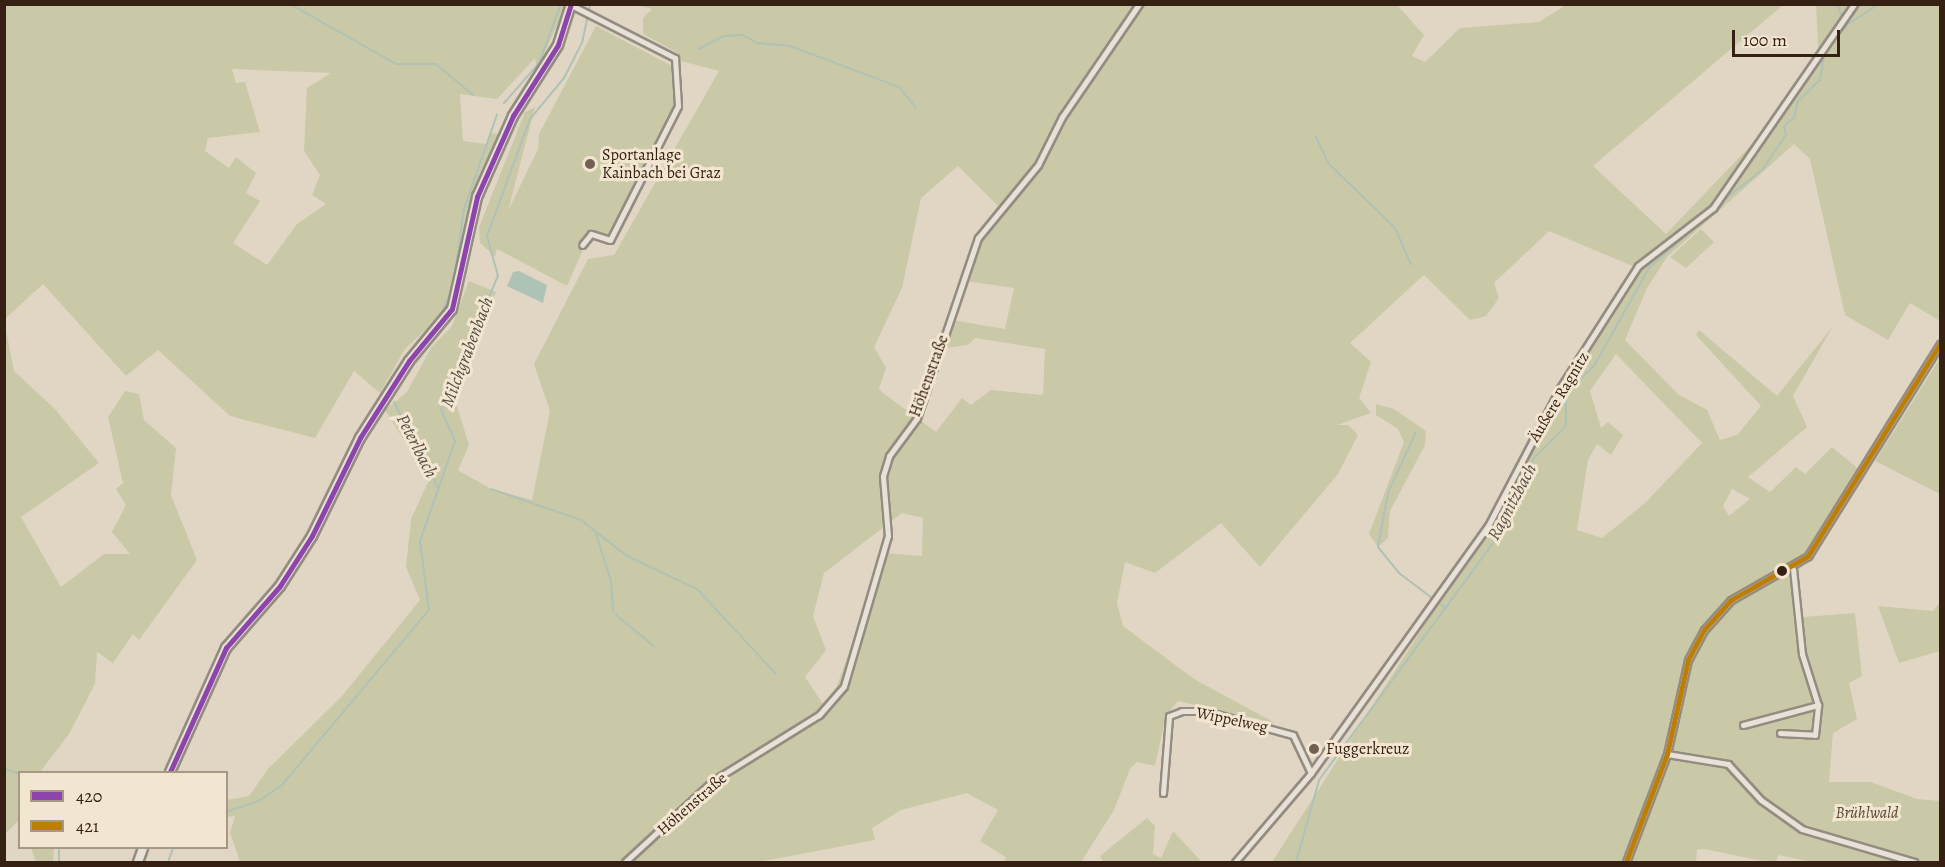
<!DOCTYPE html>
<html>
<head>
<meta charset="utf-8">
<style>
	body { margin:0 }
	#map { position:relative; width:1945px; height:867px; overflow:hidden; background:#e1d6c4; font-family:Alegreya,serif }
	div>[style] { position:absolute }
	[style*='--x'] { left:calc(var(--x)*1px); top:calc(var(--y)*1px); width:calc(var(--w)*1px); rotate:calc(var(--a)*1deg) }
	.green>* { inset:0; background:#cac9a7 }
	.water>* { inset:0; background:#afc2b6 }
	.stream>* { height:2px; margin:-1px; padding:0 1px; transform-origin:1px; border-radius:1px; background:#afc2b6 }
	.roads { filter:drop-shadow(2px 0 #958c81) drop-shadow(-2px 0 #958c81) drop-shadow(0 2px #958c81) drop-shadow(0 -2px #958c81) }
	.street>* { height:5px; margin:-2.5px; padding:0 2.5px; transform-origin:2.5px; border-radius:2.5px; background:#e7e1d8 }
	.secondary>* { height:8px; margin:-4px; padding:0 4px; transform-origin:4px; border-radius:4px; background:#e7e1d8 }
	.bus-1>* { height:4.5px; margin:-2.25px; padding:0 2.25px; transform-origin:2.25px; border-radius:2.25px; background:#8e44ad }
	.bus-2>* { height:4.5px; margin:-2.25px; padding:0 2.25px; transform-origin:2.25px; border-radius:2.25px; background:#bd7e06 }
	.dots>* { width:16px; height:16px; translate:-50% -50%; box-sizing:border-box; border:3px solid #f3e6d1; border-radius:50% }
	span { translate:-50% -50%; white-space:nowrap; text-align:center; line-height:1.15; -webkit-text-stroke:6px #f3e6d1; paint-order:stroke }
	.poi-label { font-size:16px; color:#362014 }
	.left { translate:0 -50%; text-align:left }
	.street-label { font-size:16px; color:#362014 }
	.park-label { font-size:16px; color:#564833; font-style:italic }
	.water-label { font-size:18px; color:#544e43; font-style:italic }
	.frame { position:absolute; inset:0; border:6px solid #362014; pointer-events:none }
	.legend { position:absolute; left:18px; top:771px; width:210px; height:78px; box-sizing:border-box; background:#f3e6d1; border:2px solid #a79785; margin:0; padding:8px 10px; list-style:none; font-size:18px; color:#362014 }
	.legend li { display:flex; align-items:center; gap:12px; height:30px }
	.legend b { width:30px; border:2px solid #a79785 }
	.scale { position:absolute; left:1732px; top:30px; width:108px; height:27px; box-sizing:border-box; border:3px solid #362014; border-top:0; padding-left:8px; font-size:18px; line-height:21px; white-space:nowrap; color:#362014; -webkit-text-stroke:4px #f3e6d1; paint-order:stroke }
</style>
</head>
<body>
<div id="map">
	<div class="green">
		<i style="clip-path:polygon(evenodd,5px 5px,566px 5px,537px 70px,535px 58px,497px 99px,460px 94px,463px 141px,486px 144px,491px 133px,499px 134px,466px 224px,449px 308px,405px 349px,380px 393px,354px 371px,315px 438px,230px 416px,158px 350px,126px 376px,43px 284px,5px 319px,5px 5px,232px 69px,331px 73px,307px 88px,304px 151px,320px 175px,312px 195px,326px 204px,297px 224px,267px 265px,233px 243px,260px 201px,246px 193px,256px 173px,236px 157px,229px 168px,205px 151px,208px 138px,260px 132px,245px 82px,236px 83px,232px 69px)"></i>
		<i style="clip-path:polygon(evenodd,636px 5px,1397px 5px,1424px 35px,1412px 56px,1425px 62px,1460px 28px,1539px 22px,1566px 5px,1783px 5px,1593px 166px,1666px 234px,1797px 97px,1819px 61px,1816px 5px,1940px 5px,1940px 321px,1910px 303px,1888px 340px,1845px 315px,1810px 159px,1794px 144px,1667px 257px,1647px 288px,1625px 340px,1679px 395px,1707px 410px,1720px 440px,1737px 435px,1761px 406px,1696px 335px,1699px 330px,1777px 396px,1833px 326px,1793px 396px,1807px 427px,1748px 477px,1770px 492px,1796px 467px,1805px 474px,1832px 447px,1866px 475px,1814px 555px,1797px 571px,1803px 617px,1855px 613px,1862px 676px,1849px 683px,1857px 719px,1833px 733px,1829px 782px,1871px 782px,1917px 799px,1940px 801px,1940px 862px,1812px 862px,1778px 855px,1776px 862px,1768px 862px,1704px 849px,1697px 850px,1696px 862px,1272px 862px,1445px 593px,1500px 518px,1563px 378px,1635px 267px,1549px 231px,1494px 283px,1499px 298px,1486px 316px,1470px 320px,1424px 275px,1350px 343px,1371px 362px,1359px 398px,1371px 413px,1337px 425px,1348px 425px,1358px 435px,1338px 474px,1260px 567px,1221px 523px,1155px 573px,1125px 562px,1117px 603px,1123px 626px,1194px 679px,1275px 723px,1178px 701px,1166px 716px,1155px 766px,1137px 762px,1130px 769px,1114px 810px,1081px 862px,1002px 862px,1007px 858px,980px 841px,998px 810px,967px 793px,901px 810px,872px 828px,875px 840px,758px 862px,240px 862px,230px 833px,235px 816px,227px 817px,227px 800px,249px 796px,268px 769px,342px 696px,420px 600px,406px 567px,411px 519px,429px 480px,385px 410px,407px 392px,431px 348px,452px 326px,469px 281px,496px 292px,456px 403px,469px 445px,458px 470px,491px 489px,532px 500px,550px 411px,534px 364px,588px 259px,614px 255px,719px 71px,681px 61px,676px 52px,643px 34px,643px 18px,652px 9px,636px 5px,958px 166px,1005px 213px,982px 241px,966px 281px,1014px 288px,1005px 329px,952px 320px,944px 348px,968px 345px,975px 338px,1045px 349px,1043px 395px,991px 390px,971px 405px,962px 398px,936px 432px,883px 393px,879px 388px,886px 368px,874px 347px,902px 288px,921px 198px,958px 166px,636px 5px,1616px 354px,1702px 443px,1645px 503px,1602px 538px,1577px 530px,1588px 460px,1597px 444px,1611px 455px,1623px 435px,1608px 422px,1601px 428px,1590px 391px,1616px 354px,636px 5px,1732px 489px,1750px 499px,1729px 516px,1723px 506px,1732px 489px,636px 5px,902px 513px,923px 518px,922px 556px,884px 553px,837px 686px,823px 704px,805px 677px,826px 650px,813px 616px,824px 573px,902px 513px,636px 5px,1664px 751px,1671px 753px,1634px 851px,1630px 849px,1664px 751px)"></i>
		<i style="clip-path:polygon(596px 26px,672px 66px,678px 106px,610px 240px,590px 234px,567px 286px,497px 249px,495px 257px,480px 243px,479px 227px,525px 112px,535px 107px,508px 211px,538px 149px,539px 134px)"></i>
		<i style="clip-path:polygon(1701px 229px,1714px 242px,1686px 268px,1670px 257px)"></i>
		<i style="clip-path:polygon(4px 320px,14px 371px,55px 409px,99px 463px,21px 517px,61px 587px,104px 554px,130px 554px,112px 532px,126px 505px,116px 489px,123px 483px,108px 417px,125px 391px,139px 394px,144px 420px,176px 448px,171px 495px,197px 560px,139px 640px,133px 634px,113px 663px,97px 652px,95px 684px,69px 734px,40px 772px,20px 772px,19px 820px,5px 834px)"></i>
		<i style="clip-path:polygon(1940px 358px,1940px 494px,1875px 461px)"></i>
		<i style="clip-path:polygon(1376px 404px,1394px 409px,1426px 431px,1425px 445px,1390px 511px,1388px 538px,1378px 547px,1369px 534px,1404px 442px,1398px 429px,1376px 415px)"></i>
		<i style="clip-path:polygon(1940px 602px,1940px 651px,1899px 663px,1878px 606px,1933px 611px)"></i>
		<i style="clip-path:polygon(1147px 818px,1155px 826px,1153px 854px,1161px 858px,1173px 831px,1202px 862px,1103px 862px,1100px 856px)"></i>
		<i style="clip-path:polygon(31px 848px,54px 848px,53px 862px,36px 862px)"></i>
	</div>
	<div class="water">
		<i style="clip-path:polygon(519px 271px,547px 285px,543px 303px,507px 286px,513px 272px)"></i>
	</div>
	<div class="stream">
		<i style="--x:290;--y:4;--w:122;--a:29.5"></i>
		<i style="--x:396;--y:64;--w:40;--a:0"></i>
		<i style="--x:436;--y:64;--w:48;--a:40"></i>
		<i style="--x:646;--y:4;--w:2;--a:27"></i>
		<i style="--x:1837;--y:4;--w:25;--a:69"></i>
		<i style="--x:699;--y:49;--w:27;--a:-28"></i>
		<i style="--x:723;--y:36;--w:20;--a:-3"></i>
		<i style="--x:743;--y:35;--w:16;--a:30"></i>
		<i style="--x:757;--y:43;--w:33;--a:5"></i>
		<i style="--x:790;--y:46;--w:116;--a:20.6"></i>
		<i style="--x:899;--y:87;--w:27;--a:51"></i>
		<i style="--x:504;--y:103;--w:53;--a:-48.8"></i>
		<i style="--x:539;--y:63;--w:63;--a:-69.6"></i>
		<i style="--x:1316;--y:137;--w:29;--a:65"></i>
		<i style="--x:1328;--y:163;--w:93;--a:44.1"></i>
		<i style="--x:1395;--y:228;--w:40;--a:66.6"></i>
		<i style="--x:1720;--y:203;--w:53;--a:-38.2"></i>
		<i style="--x:1762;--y:170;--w:42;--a:-55.6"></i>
		<i style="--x:1786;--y:135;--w:9;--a:-103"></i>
		<i style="--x:1784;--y:126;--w:13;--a:-39"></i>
		<i style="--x:1794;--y:118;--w:17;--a:-77"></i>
		<i style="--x:1798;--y:101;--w:30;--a:-44"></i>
		<i style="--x:1820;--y:80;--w:30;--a:-81"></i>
		<i style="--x:1825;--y:50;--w:35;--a:-49"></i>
		<i style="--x:1848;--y:24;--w:37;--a:-33"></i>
		<i style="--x:391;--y:378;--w:83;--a:-51.9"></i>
		<i style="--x:442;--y:313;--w:28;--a:-67"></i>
		<i style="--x:453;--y:287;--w:79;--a:-82"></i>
		<i style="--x:464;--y:209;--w:100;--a:-70.7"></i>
		<i style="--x:394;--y:402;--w:98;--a:62.7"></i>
		<i style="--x:1416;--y:432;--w:67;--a:114.7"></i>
		<i style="--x:1388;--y:493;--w:55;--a:100.5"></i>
		<i style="--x:1378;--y:547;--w:33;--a:51"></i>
		<i style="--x:1399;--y:573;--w:41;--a:37.1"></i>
		<i style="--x:491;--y:489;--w:95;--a:19"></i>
		<i style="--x:581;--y:520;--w:58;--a:38"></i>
		<i style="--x:627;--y:556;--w:77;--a:25.2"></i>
		<i style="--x:697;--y:589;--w:116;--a:47.1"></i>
		<i style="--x:596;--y:534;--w:49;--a:72.3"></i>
		<i style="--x:611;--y:581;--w:31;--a:86"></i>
		<i style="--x:1439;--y:603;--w:9;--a:36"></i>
		<i style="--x:616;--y:615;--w:50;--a:39.4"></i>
		<i style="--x:4;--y:769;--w:17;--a:17"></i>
		<i style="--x:226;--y:812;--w:36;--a:-19"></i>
		<i style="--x:260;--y:800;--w:27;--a:-34"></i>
		<i style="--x:282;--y:785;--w:229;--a:-50"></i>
		<i style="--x:429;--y:610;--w:70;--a:-97.4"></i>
		<i style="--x:420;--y:541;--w:106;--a:-70.7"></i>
		<i style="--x:455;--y:441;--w:34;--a:-114"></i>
		<i style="--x:441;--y:410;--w:146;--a:-67"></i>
		<i style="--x:498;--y:276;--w:41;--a:-105.4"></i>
		<i style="--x:487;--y:236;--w:125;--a:-69.8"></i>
		<i style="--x:530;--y:119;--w:53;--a:-50.3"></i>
		<i style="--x:564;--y:78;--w:39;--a:-63"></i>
		<i style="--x:582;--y:43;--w:40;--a:-78"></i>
		<i style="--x:59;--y:862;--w:14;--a:-90"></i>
		<i style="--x:168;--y:862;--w:15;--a:-70"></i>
		<i style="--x:1296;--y:862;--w:85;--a:-74.3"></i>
		<i style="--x:1319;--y:780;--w:298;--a:-53.7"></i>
		<i style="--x:1495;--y:540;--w:91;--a:-64.6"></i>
		<i style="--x:1534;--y:458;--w:45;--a:-45"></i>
		<i style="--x:1566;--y:426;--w:27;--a:-90"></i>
		<i style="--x:1566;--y:399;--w:16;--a:-60"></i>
		<i style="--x:1574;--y:385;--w:28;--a:-44"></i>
		<i style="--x:1594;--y:366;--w:112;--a:-60.7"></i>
		<i style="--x:1649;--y:268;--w:84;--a:-41.6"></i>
	</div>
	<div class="roads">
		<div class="street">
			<i style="--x:571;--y:5;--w:117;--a:27"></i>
			<i style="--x:675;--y:58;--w:48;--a:86.4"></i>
			<i style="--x:678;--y:106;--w:150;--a:116.9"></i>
			<i style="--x:610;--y:240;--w:20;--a:-162"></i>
			<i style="--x:591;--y:234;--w:14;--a:129"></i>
			<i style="--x:1743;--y:725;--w:78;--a:-14.9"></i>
			<i style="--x:1818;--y:705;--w:53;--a:-107.4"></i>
			<i style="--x:1802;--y:654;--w:85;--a:-96"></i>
			<i style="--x:1780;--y:733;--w:35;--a:3"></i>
			<i style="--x:1815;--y:735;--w:30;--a:-84"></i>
			<i style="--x:1667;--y:754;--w:62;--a:9.3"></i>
			<i style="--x:1728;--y:764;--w:49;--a:47.5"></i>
			<i style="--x:1761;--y:800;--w:50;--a:35.3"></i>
			<i style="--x:1802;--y:829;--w:117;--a:16.4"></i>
			<i style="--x:1163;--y:793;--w:77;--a:-85.5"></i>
			<i style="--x:1169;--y:716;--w:14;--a:-21"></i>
			<i style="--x:1182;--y:711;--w:23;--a:0"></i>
			<i style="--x:1205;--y:711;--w:91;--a:15.3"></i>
			<i style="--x:1293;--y:735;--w:42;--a:64.7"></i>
			<i style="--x:625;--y:862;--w:121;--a:-42.7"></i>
			<i style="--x:714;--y:780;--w:123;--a:-31.8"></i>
			<i style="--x:819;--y:715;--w:38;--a:-49"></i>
			<i style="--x:844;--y:686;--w:156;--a:-73.7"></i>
			<i style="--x:888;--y:536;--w:60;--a:-94.8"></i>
			<i style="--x:883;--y:476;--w:21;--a:-73"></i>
			<i style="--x:889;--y:456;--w:47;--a:-53.6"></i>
			<i style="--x:917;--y:418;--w:190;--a:-71.3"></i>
			<i style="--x:978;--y:238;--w:94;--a:-50.6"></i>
			<i style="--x:1038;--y:165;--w:54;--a:-63.4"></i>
			<i style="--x:1062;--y:117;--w:137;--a:-55.7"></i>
			<i style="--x:1235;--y:862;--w:117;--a:-49.5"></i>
			<i style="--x:1311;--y:773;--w:304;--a:-54.4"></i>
			<i style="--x:1488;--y:526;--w:156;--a:-62.4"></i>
			<i style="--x:1560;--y:388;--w:145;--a:-57.4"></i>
			<i style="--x:1638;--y:266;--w:95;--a:-37.7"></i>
			<i style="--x:1713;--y:208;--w:248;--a:-55.3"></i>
			<i style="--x:1626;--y:862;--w:116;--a:-69.2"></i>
			<i style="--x:1667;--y:754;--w:96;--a:-77.4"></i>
			<i style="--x:1688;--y:660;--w:34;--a:-62"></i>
			<i style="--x:1704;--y:630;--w:40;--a:-48"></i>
			<i style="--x:1731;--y:600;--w:89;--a:-29.7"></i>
			<i style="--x:1808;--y:556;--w:250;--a:-58.1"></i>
		</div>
		<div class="secondary">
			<i style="--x:170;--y:772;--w:136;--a:-65.7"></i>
			<i style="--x:226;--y:648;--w:82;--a:-48.9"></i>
			<i style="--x:280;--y:586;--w:59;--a:-57.4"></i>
			<i style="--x:312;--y:536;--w:109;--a:-63.9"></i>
			<i style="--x:360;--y:438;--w:91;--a:-57.5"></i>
			<i style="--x:409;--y:361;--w:67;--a:-50.4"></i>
			<i style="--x:452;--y:309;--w:115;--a:-77.4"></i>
			<i style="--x:477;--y:197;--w:89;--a:-66"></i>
			<i style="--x:513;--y:116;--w:84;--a:-57.6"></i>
			<i style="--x:558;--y:45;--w:43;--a:-72.4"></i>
			<i style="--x:138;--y:862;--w:15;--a:-70"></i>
		</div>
	</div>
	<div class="bus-1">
		<i style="--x:170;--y:772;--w:136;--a:-65.7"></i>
		<i style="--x:226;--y:648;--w:82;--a:-48.9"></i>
		<i style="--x:280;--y:586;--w:59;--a:-57.4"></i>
		<i style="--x:312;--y:536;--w:109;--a:-63.9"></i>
		<i style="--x:360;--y:438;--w:91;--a:-57.5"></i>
		<i style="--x:409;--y:361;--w:67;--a:-50.4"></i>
		<i style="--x:452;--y:309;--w:115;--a:-77.4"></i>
		<i style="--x:477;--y:197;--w:89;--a:-66"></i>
		<i style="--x:513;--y:116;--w:84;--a:-57.6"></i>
		<i style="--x:558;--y:45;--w:43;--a:-72.4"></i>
	</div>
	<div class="bus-2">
		<i style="--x:1626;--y:862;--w:116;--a:-69.2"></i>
		<i style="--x:1667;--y:754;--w:96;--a:-77.4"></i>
		<i style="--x:1688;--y:660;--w:34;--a:-62"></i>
		<i style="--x:1704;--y:630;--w:40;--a:-48"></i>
		<i style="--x:1731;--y:600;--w:89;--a:-29.7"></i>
		<i style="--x:1808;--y:556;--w:250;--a:-58.1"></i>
	</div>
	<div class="dots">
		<i style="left:590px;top:164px;background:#726052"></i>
		<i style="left:1782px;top:571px;background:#362014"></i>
		<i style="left:1314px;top:749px;background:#726052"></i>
	</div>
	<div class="poi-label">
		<span class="left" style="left:602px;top:164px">Sportanlage<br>Kainbach bei Graz</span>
		<span class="left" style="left:1326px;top:749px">Fuggerkreuz</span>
	</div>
	<div class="street-label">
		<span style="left:929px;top:376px;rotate:-70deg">Höhenstraße</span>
		<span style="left:1559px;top:397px;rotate:-59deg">Äußere Ragnitz</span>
		<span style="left:1232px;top:720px;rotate:12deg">Wippelweg</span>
		<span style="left:692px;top:804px;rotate:-41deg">Höhenstraße</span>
	</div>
	<div class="park-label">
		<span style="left:1867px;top:813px">Brühlwald</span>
	</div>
	<div class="water-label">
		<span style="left:467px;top:352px;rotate:-69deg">Milchgrabenbach</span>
		<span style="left:417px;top:446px;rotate:63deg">Peterlbach</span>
		<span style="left:1512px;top:502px;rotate:-62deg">Ragnitzbach</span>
	</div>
	<div class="frame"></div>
	<ul class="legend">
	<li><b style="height:8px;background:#8e44ad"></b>420</li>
	<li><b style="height:8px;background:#bd7e06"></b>421</li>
	</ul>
	<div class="scale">100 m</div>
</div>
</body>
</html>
